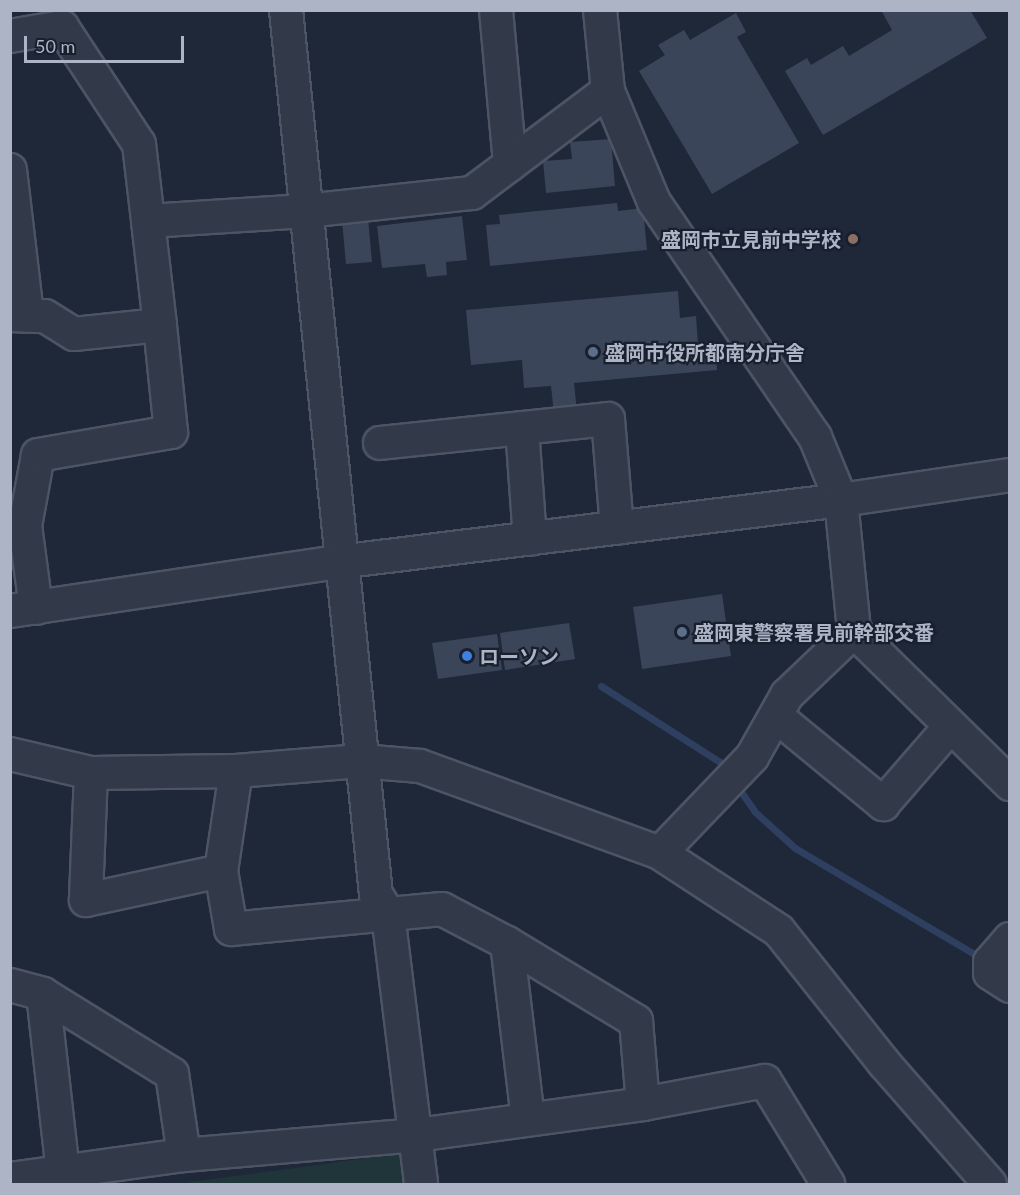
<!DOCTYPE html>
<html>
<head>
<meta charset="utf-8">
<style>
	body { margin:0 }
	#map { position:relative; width:1020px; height:1195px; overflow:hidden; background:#1e2839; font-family:Lato,"Noto Sans JP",sans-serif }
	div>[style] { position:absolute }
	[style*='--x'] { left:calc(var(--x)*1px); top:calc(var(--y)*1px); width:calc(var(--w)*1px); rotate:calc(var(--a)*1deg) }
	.green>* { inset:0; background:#20353a }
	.stream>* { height:7px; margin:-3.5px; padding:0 3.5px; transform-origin:3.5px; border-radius:3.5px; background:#2f3f5f }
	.building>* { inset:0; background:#3a4559 }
	.roads { filter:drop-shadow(2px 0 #4d5464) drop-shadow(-2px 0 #4d5464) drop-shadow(0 2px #4d5464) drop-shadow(0 -2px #4d5464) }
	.minor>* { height:32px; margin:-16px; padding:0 16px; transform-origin:16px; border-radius:16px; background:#323a49 }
	.dots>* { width:16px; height:16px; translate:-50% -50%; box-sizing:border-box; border:3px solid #181f2d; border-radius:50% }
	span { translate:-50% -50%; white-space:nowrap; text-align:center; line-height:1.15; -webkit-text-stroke:4.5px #181f2d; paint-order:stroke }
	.poi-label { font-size:20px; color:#acb4c6; font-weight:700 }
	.right { translate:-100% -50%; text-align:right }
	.left { translate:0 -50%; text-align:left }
	.frame { position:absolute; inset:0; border:12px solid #acb4c6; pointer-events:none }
	.scale { position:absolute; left:24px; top:36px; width:160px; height:27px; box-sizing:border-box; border:3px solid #acb4c6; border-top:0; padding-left:8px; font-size:18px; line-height:21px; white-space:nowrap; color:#acb4c6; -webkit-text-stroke:4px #181f2d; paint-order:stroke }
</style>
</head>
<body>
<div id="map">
	<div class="green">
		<i style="clip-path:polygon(398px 1154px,409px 1165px,410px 1184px,176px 1184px)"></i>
	</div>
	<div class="stream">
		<i style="--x:601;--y:686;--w:141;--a:32.6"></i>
		<i style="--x:720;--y:762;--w:12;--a:55"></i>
		<i style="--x:737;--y:786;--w:32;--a:55"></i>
		<i style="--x:755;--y:812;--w:54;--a:42"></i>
		<i style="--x:795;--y:848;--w:218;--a:30.6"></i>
	</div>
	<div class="building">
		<i style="clip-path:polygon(881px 10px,970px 10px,987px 38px,823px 135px,785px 71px,807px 58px,811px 65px,843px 46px,849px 56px,892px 30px)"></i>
		<i style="clip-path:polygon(736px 13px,746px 32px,737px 37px,799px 143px,712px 194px,639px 71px,665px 55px,658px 45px,684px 30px,690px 40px)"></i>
		<i style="clip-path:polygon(611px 139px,615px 186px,546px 193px,543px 161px,572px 159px,570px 142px)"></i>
		<i style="clip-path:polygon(617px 203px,618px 211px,643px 208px,647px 250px,490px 266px,486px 225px,500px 224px,499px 215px)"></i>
		<i style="clip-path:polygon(462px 216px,467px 260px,446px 262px,447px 275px,427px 277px,425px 264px,382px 268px,377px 226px)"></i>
		<i style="clip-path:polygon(368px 218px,372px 262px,346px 264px,342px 220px)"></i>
		<i style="clip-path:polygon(678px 291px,680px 318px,696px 316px,698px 344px,715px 343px,717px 370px,574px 383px,577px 412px,554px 414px,551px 386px,524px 388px,522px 360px,471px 365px,466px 310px)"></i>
		<i style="clip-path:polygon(722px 594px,731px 656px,642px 669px,633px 607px)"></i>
		<i style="clip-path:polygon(569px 623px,575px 659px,505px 670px,500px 633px)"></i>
		<i style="clip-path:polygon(497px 634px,502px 670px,438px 679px,432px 643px)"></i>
	</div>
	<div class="roads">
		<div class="minor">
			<i style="--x:286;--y:10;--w:889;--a:84.19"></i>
			<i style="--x:376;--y:894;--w:23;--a:59"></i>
			<i style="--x:388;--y:914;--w:272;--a:83"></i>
			<i style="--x:496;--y:10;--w:155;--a:84.8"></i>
			<i style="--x:600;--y:10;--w:81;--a:84.4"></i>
			<i style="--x:608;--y:91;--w:120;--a:67.5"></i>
			<i style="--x:654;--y:202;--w:285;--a:55.6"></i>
			<i style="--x:815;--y:437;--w:68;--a:67.6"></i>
			<i style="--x:841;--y:500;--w:132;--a:84.3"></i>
			<i style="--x:854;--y:631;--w:219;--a:44.4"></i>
			<i style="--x:10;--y:36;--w:53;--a:-9.8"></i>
			<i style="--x:62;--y:27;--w:140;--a:56.7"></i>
			<i style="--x:139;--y:144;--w:78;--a:83.3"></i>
			<i style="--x:10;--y:170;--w:146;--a:83.3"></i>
			<i style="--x:10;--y:315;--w:35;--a:2"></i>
			<i style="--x:45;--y:316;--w:34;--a:32"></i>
			<i style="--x:74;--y:334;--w:86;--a:-6"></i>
			<i style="--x:160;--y:325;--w:105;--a:-96.6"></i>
			<i style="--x:148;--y:221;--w:158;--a:-3.6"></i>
			<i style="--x:306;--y:211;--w:167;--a:-6.2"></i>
			<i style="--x:472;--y:193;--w:170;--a:-36.9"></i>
			<i style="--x:522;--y:428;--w:111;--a:85.9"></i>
			<i style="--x:380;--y:443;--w:229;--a:-6"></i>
			<i style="--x:608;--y:419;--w:109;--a:85.3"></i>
			<i style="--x:36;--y:608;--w:83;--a:-97.6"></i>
			<i style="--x:25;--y:526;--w:72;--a:-79.6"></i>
			<i style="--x:38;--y:455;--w:135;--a:-9.8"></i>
			<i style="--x:171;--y:432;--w:108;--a:-95.9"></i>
			<i style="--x:10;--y:611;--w:333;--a:-8.5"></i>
			<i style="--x:339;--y:562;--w:506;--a:-7.04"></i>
			<i style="--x:841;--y:500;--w:171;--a:-8.4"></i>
			<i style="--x:854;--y:631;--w:93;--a:136.3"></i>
			<i style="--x:787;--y:695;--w:71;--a:119.4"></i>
			<i style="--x:752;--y:757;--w:133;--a:133.8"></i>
			<i style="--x:660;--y:853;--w:142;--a:33.2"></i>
			<i style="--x:779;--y:931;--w:169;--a:51.5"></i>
			<i style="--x:884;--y:1063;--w:161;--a:48.8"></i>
			<i style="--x:776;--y:716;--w:139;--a:39.4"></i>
			<i style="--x:883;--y:804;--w:102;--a:-49"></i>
			<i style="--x:10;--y:754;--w:83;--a:13.2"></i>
			<i style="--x:91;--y:773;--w:145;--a:-0.8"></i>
			<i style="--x:236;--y:771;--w:125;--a:-4.6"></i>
			<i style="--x:361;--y:761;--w:59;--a:4.8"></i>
			<i style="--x:420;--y:766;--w:255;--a:19.9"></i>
			<i style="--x:236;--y:771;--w:101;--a:98.5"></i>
			<i style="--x:221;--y:871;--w:59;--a:80.2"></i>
			<i style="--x:231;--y:929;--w:212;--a:-5.4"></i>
			<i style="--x:442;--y:909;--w:73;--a:27.6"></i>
			<i style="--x:507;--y:943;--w:151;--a:31.2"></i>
			<i style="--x:636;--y:1021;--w:83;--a:85.2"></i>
			<i style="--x:91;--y:773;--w:127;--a:92.3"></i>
			<i style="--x:86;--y:900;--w:138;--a:-12.1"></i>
			<i style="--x:1010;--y:939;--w:30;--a:131"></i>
			<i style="--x:990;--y:962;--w:11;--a:90"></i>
			<i style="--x:990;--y:973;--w:24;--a:33"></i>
			<i style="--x:507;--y:943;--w:177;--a:83.2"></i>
			<i style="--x:10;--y:985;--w:34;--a:15"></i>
			<i style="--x:43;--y:994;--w:152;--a:31.8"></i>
			<i style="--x:172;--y:1074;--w:82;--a:81.6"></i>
			<i style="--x:43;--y:994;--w:178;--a:83.6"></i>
			<i style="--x:10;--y:1179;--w:176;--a:-7.9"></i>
			<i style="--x:184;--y:1155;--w:234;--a:-4.9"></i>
			<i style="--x:417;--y:1135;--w:228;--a:-7.8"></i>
			<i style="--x:643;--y:1104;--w:124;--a:-10.7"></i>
			<i style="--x:765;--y:1081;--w:121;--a:58.5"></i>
		</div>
	</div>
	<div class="dots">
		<i style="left:853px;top:239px;background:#8d6e63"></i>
		<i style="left:593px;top:352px;background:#5c6f8a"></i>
		<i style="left:682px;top:632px;background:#5c6f8a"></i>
		<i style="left:467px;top:656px;background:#3f7fe0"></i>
	</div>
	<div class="poi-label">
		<span class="right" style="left:841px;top:239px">盛岡市立見前中学校</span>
		<span class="left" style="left:605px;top:352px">盛岡市役所都南分庁舎</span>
		<span class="left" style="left:694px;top:632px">盛岡東警察署見前幹部交番</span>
		<span class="left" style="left:479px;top:656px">ローソン</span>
	</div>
	<div class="frame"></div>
	<div class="scale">50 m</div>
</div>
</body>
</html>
